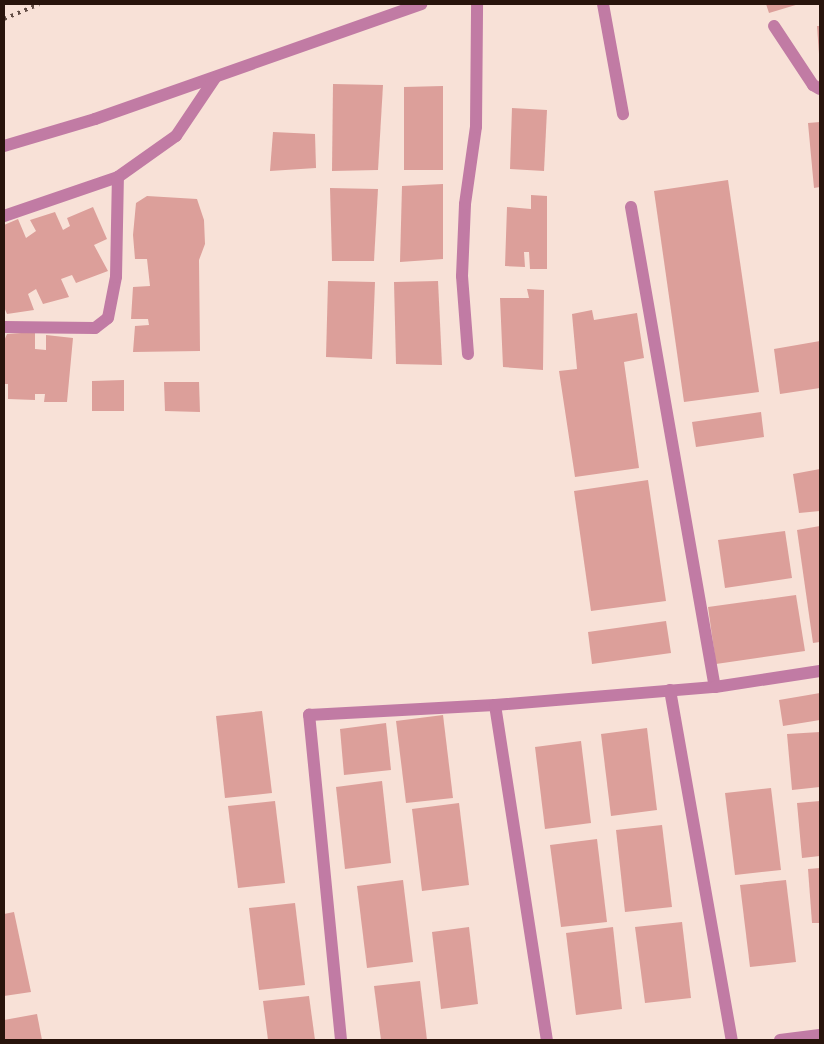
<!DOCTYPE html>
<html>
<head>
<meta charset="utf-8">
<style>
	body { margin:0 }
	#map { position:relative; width:824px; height:1044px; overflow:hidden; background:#f8e1d7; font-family:"Fira Sans Condensed",sans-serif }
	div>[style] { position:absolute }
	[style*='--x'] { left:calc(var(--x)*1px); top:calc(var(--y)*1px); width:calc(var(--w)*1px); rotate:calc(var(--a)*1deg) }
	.building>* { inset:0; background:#dc9f9a }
	.minor>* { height:12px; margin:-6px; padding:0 6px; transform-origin:6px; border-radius:6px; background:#c17ba4 }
	.rail>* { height:4px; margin-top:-2px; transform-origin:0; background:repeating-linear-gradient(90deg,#614c44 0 2.5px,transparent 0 7.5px) }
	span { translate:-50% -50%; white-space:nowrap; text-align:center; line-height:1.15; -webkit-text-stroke:4px #fff; paint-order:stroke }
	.frame { position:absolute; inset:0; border:5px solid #28140c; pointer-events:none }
</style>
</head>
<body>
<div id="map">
	<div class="building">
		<i style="clip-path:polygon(766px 4px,799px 4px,769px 13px)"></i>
		<i style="clip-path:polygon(817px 26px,820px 26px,820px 54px,819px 54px)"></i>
		<i style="clip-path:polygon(333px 84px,383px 85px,378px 170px,332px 171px)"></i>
		<i style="clip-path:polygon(443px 86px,443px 170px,404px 170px,404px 87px)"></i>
		<i style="clip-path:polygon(512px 108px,547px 110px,544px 171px,510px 169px)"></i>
		<i style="clip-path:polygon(820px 122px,820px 187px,814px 188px,808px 123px)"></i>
		<i style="clip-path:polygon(273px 132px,315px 134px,316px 168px,270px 171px)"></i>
		<i style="clip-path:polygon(728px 180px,759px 392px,684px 402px,654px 191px)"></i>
		<i style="clip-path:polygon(443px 184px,443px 259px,400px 262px,402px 186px)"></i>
		<i style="clip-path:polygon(330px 188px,378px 189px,374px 261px,332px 261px)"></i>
		<i style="clip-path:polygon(531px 195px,547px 196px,547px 269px,530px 269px,529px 252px,524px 252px,525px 267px,505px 266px,507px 207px,531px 209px)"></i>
		<i style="clip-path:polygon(147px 196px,197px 199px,204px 220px,205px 244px,199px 260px,200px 351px,133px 352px,135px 326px,149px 325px,148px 319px,131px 319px,133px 287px,150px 286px,147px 259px,135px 259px,133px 235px,136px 203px)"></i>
		<i style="clip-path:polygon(93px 207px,107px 239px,94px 245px,108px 271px,76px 283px,72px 275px,61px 279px,69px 297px,43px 304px,36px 289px,28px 294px,34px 310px,7px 314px,4px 307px,4px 225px,18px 219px,26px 238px,36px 231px,30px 220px,55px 212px,63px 230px,70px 226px,67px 218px)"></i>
		<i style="clip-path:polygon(328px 281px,375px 282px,372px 359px,326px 357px)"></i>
		<i style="clip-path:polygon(438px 281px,442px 365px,396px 364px,394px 282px)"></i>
		<i style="clip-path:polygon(527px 289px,544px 290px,543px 370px,503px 367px,500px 298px,529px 298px)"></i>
		<i style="clip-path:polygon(592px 310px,594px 320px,637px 313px,644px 358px,624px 362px,639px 468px,575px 477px,559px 371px,577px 369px,572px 314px)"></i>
		<i style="clip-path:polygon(35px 332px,35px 349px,46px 350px,46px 335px,73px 338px,67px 402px,44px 402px,45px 394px,35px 394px,35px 400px,8px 399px,8px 384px,4px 384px,4px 341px,7px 334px)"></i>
		<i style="clip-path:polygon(820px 341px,820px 388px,780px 394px,774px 349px)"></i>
		<i style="clip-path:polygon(124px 380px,124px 411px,92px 411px,92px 381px)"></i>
		<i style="clip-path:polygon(164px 382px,199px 382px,200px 412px,165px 411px)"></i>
		<i style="clip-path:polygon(761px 412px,764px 437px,696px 447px,692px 422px)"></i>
		<i style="clip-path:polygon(820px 469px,820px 511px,799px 513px,793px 474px)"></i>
		<i style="clip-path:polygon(648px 480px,666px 601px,591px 611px,574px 491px)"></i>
		<i style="clip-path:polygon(820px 526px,820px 642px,813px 643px,797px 530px)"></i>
		<i style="clip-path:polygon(785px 531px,792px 578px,725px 588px,718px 540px)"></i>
		<i style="clip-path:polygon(796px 595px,805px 651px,716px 664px,708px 607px)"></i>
		<i style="clip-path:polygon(666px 621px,671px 653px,592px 664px,588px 632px)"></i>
		<i style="clip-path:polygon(820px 693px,820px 720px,783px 726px,779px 700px)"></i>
		<i style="clip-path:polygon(262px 711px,272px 793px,225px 798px,216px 716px)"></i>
		<i style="clip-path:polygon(443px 715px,453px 798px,406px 803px,396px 721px)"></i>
		<i style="clip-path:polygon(386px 723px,391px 770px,344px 775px,340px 729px)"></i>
		<i style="clip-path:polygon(647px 728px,657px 810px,611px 816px,601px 734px)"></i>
		<i style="clip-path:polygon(820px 732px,820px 787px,792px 790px,787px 734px)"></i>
		<i style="clip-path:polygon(581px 741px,591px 823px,545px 829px,535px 747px)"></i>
		<i style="clip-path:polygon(382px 781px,391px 863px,345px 869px,336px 787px)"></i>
		<i style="clip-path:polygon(771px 788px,781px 870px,735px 875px,725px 793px)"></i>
		<i style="clip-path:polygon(275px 801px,285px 883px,238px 888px,228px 806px)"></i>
		<i style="clip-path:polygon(820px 801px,820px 856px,802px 858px,797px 803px)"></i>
		<i style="clip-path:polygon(459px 803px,469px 885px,422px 891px,412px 809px)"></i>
		<i style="clip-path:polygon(662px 825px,672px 907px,625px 912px,616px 830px)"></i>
		<i style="clip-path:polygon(597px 839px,607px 922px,561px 927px,550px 845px)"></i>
		<i style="clip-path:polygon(820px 868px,820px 923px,812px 923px,808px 869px)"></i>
		<i style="clip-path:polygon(403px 880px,413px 962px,367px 968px,357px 886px)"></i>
		<i style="clip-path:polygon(786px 880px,796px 962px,750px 967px,740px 885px)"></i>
		<i style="clip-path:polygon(295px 903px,305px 985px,259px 990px,249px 908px)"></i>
		<i style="clip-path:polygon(14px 912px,31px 992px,4px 996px,4px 914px)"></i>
		<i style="clip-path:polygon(682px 922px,691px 998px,645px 1003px,635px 927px)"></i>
		<i style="clip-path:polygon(469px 927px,478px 1004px,441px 1009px,432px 932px)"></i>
		<i style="clip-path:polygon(613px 927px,622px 1009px,576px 1015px,566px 933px)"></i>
		<i style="clip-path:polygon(420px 981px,427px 1040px,381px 1040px,374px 986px)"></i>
		<i style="clip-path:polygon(309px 996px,315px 1040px,268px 1040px,263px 1001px)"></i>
		<i style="clip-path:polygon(37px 1014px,42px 1040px,4px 1040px,4px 1020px)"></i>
	</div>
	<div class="minor">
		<i style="--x:603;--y:4;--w:112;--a:79.7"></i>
		<i style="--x:774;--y:26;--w:71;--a:56.5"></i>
		<i style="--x:813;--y:85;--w:8;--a:30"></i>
		<i style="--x:4;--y:146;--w:95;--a:-16.5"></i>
		<i style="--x:95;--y:119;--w:346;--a:-19.4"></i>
		<i style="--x:631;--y:207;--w:487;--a:80.1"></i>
		<i style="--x:4;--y:216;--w:120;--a:-18.9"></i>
		<i style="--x:118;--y:177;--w:71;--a:-35.3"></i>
		<i style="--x:176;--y:136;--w:70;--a:-56.1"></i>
		<i style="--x:4;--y:327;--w:91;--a:0.6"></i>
		<i style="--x:95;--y:328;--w:16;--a:-38"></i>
		<i style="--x:108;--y:318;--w:42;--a:-79"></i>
		<i style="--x:116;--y:277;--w:100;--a:-88.9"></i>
		<i style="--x:468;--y:354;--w:78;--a:-94.4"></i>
		<i style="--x:462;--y:276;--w:72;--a:-87.6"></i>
		<i style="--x:465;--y:204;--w:78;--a:-81.9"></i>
		<i style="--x:476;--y:127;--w:123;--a:-89.5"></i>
		<i style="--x:670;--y:690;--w:355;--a:80"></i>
		<i style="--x:495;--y:705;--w:339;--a:81.2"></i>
		<i style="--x:341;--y:1040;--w:327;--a:-95.6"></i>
		<i style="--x:309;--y:715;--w:186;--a:-3.1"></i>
		<i style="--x:495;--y:705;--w:221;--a:-4.7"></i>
		<i style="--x:715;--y:687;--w:106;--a:-8.7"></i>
		<i style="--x:780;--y:1040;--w:40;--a:-7.1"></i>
	</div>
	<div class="rail">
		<i style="--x:4;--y:19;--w:38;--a:-23"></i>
	</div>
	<div class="frame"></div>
</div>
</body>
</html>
